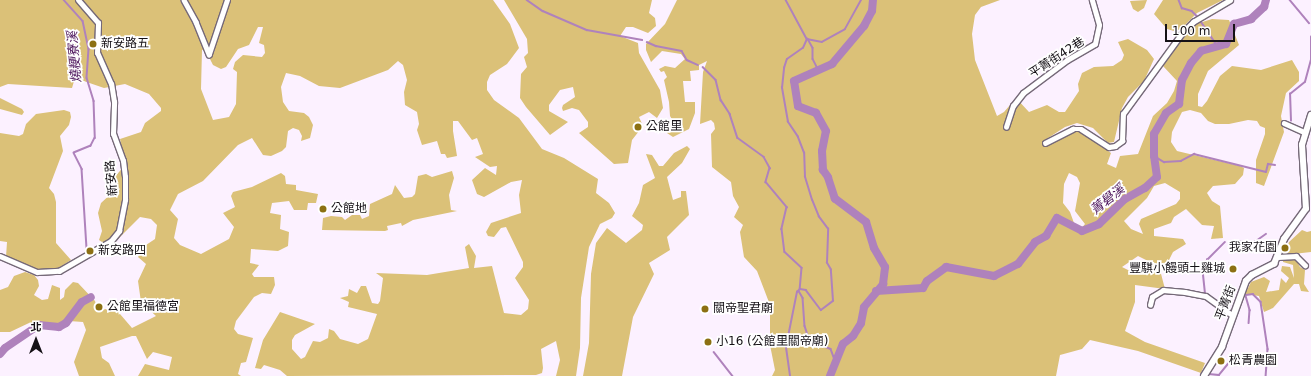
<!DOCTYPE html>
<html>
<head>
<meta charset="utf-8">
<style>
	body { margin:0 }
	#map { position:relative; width:1311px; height:376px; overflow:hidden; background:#fcf1ff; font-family:"DejaVu Sans","Noto Sans TC",sans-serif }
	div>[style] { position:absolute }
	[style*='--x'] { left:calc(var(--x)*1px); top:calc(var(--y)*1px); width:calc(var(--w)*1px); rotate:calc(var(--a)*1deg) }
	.forest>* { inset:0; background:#dbc178 }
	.stream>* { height:1.5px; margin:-0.75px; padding:0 0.75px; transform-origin:0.75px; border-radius:0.75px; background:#af82bc }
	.river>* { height:8px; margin:-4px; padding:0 4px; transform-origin:4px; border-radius:4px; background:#af82bc }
	.roads { filter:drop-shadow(1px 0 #756978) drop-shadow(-1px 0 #756978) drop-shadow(0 1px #756978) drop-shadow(0 -1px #756978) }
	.minor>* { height:4.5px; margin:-2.25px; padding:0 2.25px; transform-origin:2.25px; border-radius:2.25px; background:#fff }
	.tertiary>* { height:5.5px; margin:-2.75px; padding:0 2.75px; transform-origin:2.75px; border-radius:2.75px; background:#fff }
	.dots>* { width:11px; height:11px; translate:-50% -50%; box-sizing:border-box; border:2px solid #fff; border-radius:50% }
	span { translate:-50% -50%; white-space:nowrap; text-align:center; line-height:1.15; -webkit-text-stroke:3.5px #fff; paint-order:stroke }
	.poi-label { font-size:12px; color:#151116 }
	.left { translate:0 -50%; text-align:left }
	.right { translate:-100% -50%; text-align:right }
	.street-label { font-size:12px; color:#151116 }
	.water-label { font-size:13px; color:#4c145b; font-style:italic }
	.north { position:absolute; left:16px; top:320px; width:40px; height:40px; -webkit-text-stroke:3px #fff; paint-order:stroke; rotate:0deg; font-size:11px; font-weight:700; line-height:16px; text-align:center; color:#151116 }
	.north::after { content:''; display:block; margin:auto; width:14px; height:18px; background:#151116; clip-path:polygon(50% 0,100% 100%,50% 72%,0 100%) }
	.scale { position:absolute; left:1165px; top:24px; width:70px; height:18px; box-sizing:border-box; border:2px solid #151116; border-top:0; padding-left:5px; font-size:12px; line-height:14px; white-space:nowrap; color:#151116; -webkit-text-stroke:3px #fff; paint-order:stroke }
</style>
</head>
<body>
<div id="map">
	<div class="forest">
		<i style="clip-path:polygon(evenodd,0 0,493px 0,510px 24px,519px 48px,507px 64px,490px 75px,487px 82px,487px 90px,494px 100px,519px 118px,542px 149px,564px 158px,598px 179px,596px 193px,609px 203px,615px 213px,612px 218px,600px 224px,589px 247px,581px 298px,580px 348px,576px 376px,556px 376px,560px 360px,556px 341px,541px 349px,543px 368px,542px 373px,536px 375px,287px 376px,280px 370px,264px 365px,261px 369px,255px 368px,263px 340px,280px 312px,315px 324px,295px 335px,292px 340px,292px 349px,301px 359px,305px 357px,313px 341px,320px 342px,328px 338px,329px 329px,334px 331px,340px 339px,358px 344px,368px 339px,377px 314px,348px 307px,349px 302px,340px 298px,348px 296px,349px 289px,357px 293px,361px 286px,366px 286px,372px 303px,378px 304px,380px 301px,383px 278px,376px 273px,427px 275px,469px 268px,465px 247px,469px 244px,476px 256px,474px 268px,492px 266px,504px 313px,521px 315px,528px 309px,529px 300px,515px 278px,523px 267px,523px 262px,506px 227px,501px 228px,494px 237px,488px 236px,486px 232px,491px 223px,521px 213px,519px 195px,522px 180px,511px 182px,484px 197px,477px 194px,472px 180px,485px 168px,496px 175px,497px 166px,490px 167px,475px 157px,483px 154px,477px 138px,472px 140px,458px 121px,453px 121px,453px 131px,457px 156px,447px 158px,445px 154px,441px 154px,437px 141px,422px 145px,417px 130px,419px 124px,417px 112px,405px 105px,404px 92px,407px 80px,403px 65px,398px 61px,388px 70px,340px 88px,319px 86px,300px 76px,286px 73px,281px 87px,283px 102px,289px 111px,304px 113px,309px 117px,313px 125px,310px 138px,301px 141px,302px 136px,299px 130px,293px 128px,288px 131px,286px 147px,282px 151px,271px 156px,263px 155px,252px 138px,238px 145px,203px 181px,178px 194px,170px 210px,178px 219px,174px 238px,180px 245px,201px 254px,229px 239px,234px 227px,223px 213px,235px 207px,231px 196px,233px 192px,252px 187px,281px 173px,285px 176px,286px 184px,296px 185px,296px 190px,318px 194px,316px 203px,308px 203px,307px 210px,294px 210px,289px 201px,272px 203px,270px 213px,281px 215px,280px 229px,289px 232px,288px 246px,278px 251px,251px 249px,250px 263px,259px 265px,252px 274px,254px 277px,274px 277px,275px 285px,271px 294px,262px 293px,254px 297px,236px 321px,234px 329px,238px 334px,253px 338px,246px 362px,241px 363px,238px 374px,241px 376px,138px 376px,145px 364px,169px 370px,172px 357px,153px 352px,147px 359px,136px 336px,132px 336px,100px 347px,102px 358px,109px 363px,115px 376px,79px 376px,74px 362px,86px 330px,83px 322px,69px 321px,52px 326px,29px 323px,10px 332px,0 332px,0 290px,8px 287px,14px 276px,25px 272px,34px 275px,38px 280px,39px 286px,34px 295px,42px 300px,48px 299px,52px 285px,60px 288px,60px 300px,64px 297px,65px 290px,73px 282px,78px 283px,95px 301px,98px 311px,114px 307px,132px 328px,156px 316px,141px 302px,138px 281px,146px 264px,138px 257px,146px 245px,155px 239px,157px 225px,151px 219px,140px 217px,116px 241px,108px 246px,99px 240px,102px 231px,98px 213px,101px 203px,113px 192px,113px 179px,125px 165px,120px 139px,141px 132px,145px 123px,161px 111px,161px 108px,149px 94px,125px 84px,104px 88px,75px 78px,72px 88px,8px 84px,0 87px,0 0,258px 27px,263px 27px,259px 43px,264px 45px,265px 53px,262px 57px,243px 55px,235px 62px,233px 69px,237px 72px,236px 104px,229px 117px,213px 120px,201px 89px,202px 50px,213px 48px,215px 50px,210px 59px,213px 65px,221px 69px,226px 67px,238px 49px,249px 45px,258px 27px)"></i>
		<i style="clip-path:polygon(504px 0,652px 0,649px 13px,655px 18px,656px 26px,648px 33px,633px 27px,626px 27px,620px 36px,638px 43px,639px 53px,660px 90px,663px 108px,657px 118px,649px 112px,639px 117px,643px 126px,632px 140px,628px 163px,614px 164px,579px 133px,588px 127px,588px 122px,579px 110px,572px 108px,563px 111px,562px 108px,563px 105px,575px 97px,573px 87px,560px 90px,549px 105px,549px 111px,568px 122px,550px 135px,526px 107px,520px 98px,521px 74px,527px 67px,524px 57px,528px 53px,527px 39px)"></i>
		<i style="clip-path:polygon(evenodd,677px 0,1000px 0,981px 7px,975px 15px,972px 34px,975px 60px,997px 116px,1004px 112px,1016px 98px,1029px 112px,1047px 105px,1059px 112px,1065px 112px,1079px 91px,1078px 84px,1082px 73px,1094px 67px,1113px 66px,1122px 60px,1124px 55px,1118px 42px,1128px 39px,1147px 50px,1154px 59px,1144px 81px,1128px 97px,1122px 108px,1114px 142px,1108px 143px,1093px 128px,1077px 123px,1065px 127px,1045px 140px,1049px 144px,1073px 131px,1080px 131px,1111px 153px,1107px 164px,1116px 168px,1120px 156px,1138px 154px,1153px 116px,1167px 103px,1174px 91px,1177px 81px,1163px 66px,1193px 25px,1212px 19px,1229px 20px,1239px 45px,1208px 71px,1198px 94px,1198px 106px,1202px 107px,1207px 101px,1220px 76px,1232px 66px,1261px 70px,1292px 60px,1299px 72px,1299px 81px,1286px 93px,1281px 116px,1284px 132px,1264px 186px,1256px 183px,1256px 160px,1265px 134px,1265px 128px,1260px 126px,1257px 121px,1248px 120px,1229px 124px,1215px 124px,1208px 121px,1201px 113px,1190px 110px,1182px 112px,1172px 132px,1171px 142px,1177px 151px,1240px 166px,1244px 168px,1243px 175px,1235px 184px,1213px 186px,1207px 193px,1212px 201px,1220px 206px,1223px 238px,1211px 239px,1214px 226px,1202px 225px,1186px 209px,1174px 217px,1171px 223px,1154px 229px,1154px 236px,1183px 239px,1186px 244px,1173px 252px,1165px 268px,1160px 270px,1165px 289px,1135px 285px,1135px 302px,1125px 331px,1145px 342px,1205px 363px,1201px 373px,1138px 351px,1090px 340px,1082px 349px,1060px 355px,1056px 376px,772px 376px,775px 370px,770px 345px,770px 305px,757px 271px,744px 257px,740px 232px,743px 225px,734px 217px,739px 207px,733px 196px,731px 182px,712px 167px,711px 134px,715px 129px,714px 123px,711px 120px,700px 124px,703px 72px,707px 61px,699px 65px,699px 70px,690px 71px,691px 81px,683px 81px,685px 102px,695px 102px,695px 113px,689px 129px,673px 137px,667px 133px,673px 121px,670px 116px,669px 102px,664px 80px,667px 77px,664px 71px,661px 72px,659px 69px,665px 66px,675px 68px,685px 59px,681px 54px,662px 51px,651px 62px,646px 50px,646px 44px,665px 24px,677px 0,1069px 173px,1077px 177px,1080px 183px,1075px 211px,1085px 224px,1081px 229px,1074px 223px,1070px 212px,1063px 203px,1064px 184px,1069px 173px,677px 0,1165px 183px,1180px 192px,1180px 199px,1176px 204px,1141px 219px,1139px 224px,1143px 234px,1131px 229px,1124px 221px,1147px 198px,1154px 186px,1165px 183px,677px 0,1138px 256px,1148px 261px,1140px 269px,1132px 272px,1122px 267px,1138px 256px)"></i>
		<i style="clip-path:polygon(1147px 0,1144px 8px,1138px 12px,1133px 9px,1130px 1px)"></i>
		<i style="clip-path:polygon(1163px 0,1223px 0,1197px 13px,1181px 29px,1174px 31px,1167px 29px,1154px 14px)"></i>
		<i style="clip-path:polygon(0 98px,22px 109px,24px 112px,22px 115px,0 109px)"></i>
		<i style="clip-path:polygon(64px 110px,70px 112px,71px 117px,69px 125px,60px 136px,63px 151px,49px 188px,54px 194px,56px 202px,56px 243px,71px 260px,57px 269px,36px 269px,6px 257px,7px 242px,0 241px,0 133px,19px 136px,23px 134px,26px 124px,36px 114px)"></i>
		<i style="clip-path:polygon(687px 146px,690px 149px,682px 163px,667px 177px,673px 200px,681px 197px,681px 191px,686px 191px,689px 215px,667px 237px,670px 250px,649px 263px,654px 274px,633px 317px,622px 376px,583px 376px,589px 343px,591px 274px,596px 243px,607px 228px,626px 243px,642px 230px,643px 225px,632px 216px,639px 203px,643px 185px,655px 178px,646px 154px,652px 155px,659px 166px,663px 166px,674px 153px)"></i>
		<i style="clip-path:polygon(452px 171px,454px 178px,449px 195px,451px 210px,457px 211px,413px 220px,402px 226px,401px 223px,387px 226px,388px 230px,385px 231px,322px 230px,323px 218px,331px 216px,342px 217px,345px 220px,352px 215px,360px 215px,362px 219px,369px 216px,370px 204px,392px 194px,395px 185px,404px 198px,412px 197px,415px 194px,418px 176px,426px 174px,432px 177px)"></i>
		<i style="clip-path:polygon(1302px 230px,1307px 232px,1311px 231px,1311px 252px,1284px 255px,1289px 242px)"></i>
		<i style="clip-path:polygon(1283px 258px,1295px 258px,1300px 267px,1305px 270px,1304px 284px,1309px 292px,1301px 291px,1299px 284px,1294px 284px,1273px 308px,1264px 312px,1259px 296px,1245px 294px,1251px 282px,1264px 277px,1270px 281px,1266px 292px,1279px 290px,1281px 278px,1286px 283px,1289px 278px,1281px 271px,1282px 266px,1290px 267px,1294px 278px,1293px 265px,1283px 262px)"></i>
	</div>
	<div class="stream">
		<i style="--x:64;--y:0;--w:28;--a:48"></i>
		<i style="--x:83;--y:21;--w:29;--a:78"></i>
		<i style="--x:89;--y:49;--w:29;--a:94"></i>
		<i style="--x:87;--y:78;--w:24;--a:73"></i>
		<i style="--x:94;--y:101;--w:37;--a:88"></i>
		<i style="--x:95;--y:138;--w:9;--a:117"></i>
		<i style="--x:91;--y:146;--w:18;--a:158"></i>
		<i style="--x:74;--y:153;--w:18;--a:63"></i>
		<i style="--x:82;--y:169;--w:80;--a:86.4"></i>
		<i style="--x:527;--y:0;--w:19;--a:35"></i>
		<i style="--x:543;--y:11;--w:48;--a:23.4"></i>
		<i style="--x:587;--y:30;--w:56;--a:10.3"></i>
		<i style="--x:786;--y:0;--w:44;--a:61.7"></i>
		<i style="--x:1179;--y:0;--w:9;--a:69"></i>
		<i style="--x:1182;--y:8;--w:10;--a:17"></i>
		<i style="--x:1192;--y:11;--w:7;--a:45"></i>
		<i style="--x:1290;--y:0;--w:30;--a:50"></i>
		<i style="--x:1200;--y:20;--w:30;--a:56"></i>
		<i style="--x:808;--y:39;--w:10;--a:61"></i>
		<i style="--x:813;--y:48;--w:11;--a:90"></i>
		<i style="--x:813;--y:59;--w:11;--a:63"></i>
		<i style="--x:647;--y:42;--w:10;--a:24"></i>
		<i style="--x:656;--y:46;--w:26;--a:11"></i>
		<i style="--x:682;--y:51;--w:10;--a:61"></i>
		<i style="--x:687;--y:60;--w:12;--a:24"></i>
		<i style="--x:703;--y:67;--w:18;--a:45"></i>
		<i style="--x:716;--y:80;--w:21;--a:76"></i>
		<i style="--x:721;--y:100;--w:17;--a:57"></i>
		<i style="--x:730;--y:114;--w:25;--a:72"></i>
		<i style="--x:738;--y:138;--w:32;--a:36"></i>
		<i style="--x:764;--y:157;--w:13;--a:61"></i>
		<i style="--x:770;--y:168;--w:15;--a:106"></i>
		<i style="--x:766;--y:182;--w:33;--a:50"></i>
		<i style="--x:787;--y:207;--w:23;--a:103"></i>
		<i style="--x:782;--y:229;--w:23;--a:83"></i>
		<i style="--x:785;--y:252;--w:23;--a:43"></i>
		<i style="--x:802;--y:268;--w:21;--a:95"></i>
		<i style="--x:1291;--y:121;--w:27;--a:-92"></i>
		<i style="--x:1290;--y:94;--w:19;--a:-39"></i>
		<i style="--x:1305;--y:82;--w:24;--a:-75"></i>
		<i style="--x:1311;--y:59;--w:22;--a:-90"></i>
		<i style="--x:1154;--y:156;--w:12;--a:31"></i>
		<i style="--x:1164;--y:162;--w:17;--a:-3"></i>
		<i style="--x:1181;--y:161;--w:15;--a:-28"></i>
		<i style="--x:1194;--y:154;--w:74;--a:14"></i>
		<i style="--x:1266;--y:172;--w:8;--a:-76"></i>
		<i style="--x:1268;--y:164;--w:7;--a:8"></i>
		<i style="--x:1240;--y:241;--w:7;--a:16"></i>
		<i style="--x:1247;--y:243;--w:9;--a:-13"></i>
		<i style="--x:1256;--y:241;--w:12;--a:-35"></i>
		<i style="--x:799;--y:291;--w:8;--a:60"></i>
		<i style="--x:803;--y:298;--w:28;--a:86"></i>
		<i style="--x:805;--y:326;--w:16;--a:72"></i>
		<i style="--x:810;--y:341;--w:22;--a:21"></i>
		<i style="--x:831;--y:349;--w:12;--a:70"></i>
		<i style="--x:1205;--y:294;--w:20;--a:-96"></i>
		<i style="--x:1203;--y:274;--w:15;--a:-74"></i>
		<i style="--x:1207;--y:260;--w:25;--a:-45"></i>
		<i style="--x:1246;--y:295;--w:7;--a:-8"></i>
		<i style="--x:1253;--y:294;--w:11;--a:45"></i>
		<i style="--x:1261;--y:302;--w:48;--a:81.5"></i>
		<i style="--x:1268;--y:349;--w:27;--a:94"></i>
		<i style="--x:1246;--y:296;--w:15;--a:74"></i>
		<i style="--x:1250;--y:310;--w:13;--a:94"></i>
		<i style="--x:714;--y:352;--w:31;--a:52"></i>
		<i style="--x:1209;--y:374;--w:10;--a:6"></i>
		<i style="--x:1219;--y:375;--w:19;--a:-51"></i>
		<i style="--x:790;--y:376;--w:29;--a:-98"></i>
		<i style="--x:786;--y:347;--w:56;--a:-78.7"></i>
		<i style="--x:797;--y:292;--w:4;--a:-45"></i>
		<i style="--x:800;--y:289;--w:6;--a:9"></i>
		<i style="--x:806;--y:290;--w:25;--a:53"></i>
		<i style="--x:821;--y:310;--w:15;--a:-37"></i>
		<i style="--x:833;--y:301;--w:31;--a:-94"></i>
		<i style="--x:831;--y:270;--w:8;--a:-120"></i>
		<i style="--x:827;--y:263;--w:34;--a:-88"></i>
		<i style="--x:828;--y:229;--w:15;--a:-127"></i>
		<i style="--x:819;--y:217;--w:18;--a:-112"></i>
		<i style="--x:812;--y:200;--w:24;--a:-107"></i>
		<i style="--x:805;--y:177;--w:24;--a:-92"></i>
		<i style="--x:804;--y:153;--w:17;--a:-111"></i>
		<i style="--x:798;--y:137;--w:18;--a:-124"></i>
		<i style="--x:788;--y:122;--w:35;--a:-100"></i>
		<i style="--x:782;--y:88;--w:20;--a:-84"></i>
		<i style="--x:784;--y:68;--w:9;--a:-72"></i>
		<i style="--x:787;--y:59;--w:19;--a:-35"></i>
		<i style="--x:803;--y:48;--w:10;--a:-66"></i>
		<i style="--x:807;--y:39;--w:15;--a:11"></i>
		<i style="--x:822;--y:42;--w:26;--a:-29"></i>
		<i style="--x:845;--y:29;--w:33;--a:-61"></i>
	</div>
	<div class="river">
		<i style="--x:876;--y:291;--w:47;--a:-3.7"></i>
		<i style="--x:923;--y:288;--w:8;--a:-60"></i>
		<i style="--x:927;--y:281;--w:24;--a:-36"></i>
		<i style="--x:946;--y:267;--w:49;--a:10.6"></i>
		<i style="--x:994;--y:276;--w:27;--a:-27"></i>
		<i style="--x:1018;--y:264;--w:28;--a:-52"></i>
		<i style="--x:1035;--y:242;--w:13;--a:-29"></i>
		<i style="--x:1046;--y:236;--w:21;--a:-59"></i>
		<i style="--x:1057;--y:218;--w:28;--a:27"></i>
		<i style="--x:1082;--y:231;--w:18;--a:-22"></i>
		<i style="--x:1099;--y:224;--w:36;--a:-44"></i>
		<i style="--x:1125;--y:199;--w:23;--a:-29"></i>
		<i style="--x:1145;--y:188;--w:16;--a:-43"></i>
		<i style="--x:1157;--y:177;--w:21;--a:-98"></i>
		<i style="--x:1154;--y:156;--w:22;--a:-90"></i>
		<i style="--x:1154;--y:134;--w:24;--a:-60"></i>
		<i style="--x:1166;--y:113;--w:16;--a:-35"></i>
		<i style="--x:1179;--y:104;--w:24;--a:-83"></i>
		<i style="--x:1182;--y:80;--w:19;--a:-62"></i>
		<i style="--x:1191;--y:63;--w:16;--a:-50"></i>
		<i style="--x:1201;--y:51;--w:26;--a:-16"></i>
		<i style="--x:1226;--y:44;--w:22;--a:-68"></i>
		<i style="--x:1234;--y:24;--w:18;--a:-16"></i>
		<i style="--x:1251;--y:19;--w:18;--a:-43"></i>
		<i style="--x:1264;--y:7;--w:7;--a:-74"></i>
		<i style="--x:0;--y:354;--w:8;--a:-50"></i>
		<i style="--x:5;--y:348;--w:41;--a:-34.1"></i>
		<i style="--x:39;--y:325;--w:20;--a:6"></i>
		<i style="--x:59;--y:327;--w:8;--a:-30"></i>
		<i style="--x:66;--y:323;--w:26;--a:-53"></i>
		<i style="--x:82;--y:302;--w:10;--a:-29"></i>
		<i style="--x:830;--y:376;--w:35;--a:-68"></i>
		<i style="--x:843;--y:344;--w:13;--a:-39"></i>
		<i style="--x:853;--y:336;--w:15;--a:-58"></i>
		<i style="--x:861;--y:323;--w:16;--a:-79"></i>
		<i style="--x:864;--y:307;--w:30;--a:-50"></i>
		<i style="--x:883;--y:284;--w:17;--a:-83"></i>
		<i style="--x:885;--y:267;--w:22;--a:-120"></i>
		<i style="--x:874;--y:248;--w:27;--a:-107"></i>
		<i style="--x:866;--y:222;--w:39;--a:-143"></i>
		<i style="--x:835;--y:199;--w:23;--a:-108"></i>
		<i style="--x:828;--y:177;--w:9;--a:-126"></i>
		<i style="--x:823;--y:170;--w:19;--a:-93"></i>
		<i style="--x:822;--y:151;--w:20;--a:-79"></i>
		<i style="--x:826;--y:131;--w:21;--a:-119"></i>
		<i style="--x:816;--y:113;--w:19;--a:-159"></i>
		<i style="--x:798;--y:106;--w:25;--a:-99"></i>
		<i style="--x:794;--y:81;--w:42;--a:-24.1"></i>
		<i style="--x:832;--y:64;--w:50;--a:-49.9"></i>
		<i style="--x:864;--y:26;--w:17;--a:-62"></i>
		<i style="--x:872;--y:11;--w:11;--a:-85"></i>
	</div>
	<div class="roads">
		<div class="minor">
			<i style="--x:184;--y:0;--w:25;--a:61"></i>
			<i style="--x:196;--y:22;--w:35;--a:68"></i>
			<i style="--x:209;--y:54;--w:57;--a:-71.6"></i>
			<i style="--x:1284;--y:123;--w:22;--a:24"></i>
			<i style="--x:1006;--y:127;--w:22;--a:-72"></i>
			<i style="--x:1013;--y:106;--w:16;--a:-52"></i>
			<i style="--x:1023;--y:93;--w:55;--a:-36.9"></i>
			<i style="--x:1067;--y:60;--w:32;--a:-30"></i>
			<i style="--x:1095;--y:44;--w:19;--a:-78"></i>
			<i style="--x:1099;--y:25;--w:26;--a:-106"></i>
			<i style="--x:1045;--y:143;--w:31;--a:-27"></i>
			<i style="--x:1073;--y:129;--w:8;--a:0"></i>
			<i style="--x:1081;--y:129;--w:33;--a:33"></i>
			<i style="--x:1109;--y:147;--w:6;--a:-9"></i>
			<i style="--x:1115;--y:146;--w:9;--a:-36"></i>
			<i style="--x:1122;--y:141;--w:27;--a:-88"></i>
			<i style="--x:1123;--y:114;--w:100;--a:-53.9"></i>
			<i style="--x:1182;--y:33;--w:16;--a:-45"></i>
			<i style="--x:1193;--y:22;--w:43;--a:-30.7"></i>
			<i style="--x:0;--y:256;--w:40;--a:23.4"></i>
			<i style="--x:37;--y:272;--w:22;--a:-3"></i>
			<i style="--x:59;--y:271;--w:60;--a:-30"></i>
			<i style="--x:111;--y:241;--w:13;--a:-51"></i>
			<i style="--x:119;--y:231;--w:32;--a:-79"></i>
			<i style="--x:125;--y:200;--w:23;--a:-90"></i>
			<i style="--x:125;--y:177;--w:16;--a:-97"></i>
			<i style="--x:123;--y:161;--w:29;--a:-110"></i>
			<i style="--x:113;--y:134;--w:32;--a:-88"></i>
			<i style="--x:114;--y:102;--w:18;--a:-99"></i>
			<i style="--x:111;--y:84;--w:34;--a:-114"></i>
			<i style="--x:97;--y:53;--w:30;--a:-88"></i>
			<i style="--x:98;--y:23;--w:30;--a:-131"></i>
			<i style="--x:1278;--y:257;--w:18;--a:-3"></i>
			<i style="--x:1296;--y:256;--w:13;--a:45"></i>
			<i style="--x:1150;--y:305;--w:8;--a:-76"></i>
			<i style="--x:1152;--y:297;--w:13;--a:-32"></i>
			<i style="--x:1163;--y:290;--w:22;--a:5"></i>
			<i style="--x:1185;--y:292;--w:21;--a:11"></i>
			<i style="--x:1206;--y:296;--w:32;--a:36"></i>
		</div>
		<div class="tertiary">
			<i style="--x:1204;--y:376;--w:34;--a:-58"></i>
			<i style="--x:1222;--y:347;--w:70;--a:-70"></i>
			<i style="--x:1246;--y:281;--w:8;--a:-45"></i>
			<i style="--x:1252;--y:275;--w:25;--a:-27"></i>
			<i style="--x:1274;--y:264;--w:27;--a:-68"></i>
			<i style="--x:1284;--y:239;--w:37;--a:-54"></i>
			<i style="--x:1306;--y:209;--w:64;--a:-93.6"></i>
			<i style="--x:1302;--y:145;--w:31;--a:-73"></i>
		</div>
	</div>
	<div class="dots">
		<i style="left:93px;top:44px;background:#8c7013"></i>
		<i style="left:638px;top:127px;background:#8c7013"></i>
		<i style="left:323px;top:209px;background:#8c7013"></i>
		<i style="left:1285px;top:248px;background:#8c7013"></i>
		<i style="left:90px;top:251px;background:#8c7013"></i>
		<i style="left:1233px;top:269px;background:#8c7013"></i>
		<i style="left:99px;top:307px;background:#8c7013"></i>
		<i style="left:705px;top:309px;background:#8c7013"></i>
		<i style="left:708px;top:342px;background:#8c7013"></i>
		<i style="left:1221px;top:361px;background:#8c7013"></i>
	</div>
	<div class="poi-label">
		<span class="left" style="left:101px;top:44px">新安路五</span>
		<span class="left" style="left:646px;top:127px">公館里</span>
		<span class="left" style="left:331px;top:209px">公館地</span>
		<span class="right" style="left:1277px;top:248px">我家花園</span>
		<span class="left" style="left:98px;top:251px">新安路四</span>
		<span class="right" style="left:1225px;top:269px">豐騏小饅頭土雞城</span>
		<span class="left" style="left:107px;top:307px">公館里福德宮</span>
		<span class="left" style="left:713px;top:309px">關帝聖君廟</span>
		<span class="left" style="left:716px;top:342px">小16 (公館里關帝廟)</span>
		<span class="left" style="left:1229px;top:361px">松青農園</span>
	</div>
	<div class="street-label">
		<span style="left:1057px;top:58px;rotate:-33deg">平菁街42巷</span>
		<span style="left:112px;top:178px;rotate:-95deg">新安路</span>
		<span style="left:1226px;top:303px;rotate:-69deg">平菁街</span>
	</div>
	<div class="water-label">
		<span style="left:75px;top:57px;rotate:-95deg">燒粳寮溪</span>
		<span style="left:1108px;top:200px;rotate:-39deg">菁礐溪</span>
	</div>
	<div class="north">北</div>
	<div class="scale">100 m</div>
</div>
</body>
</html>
